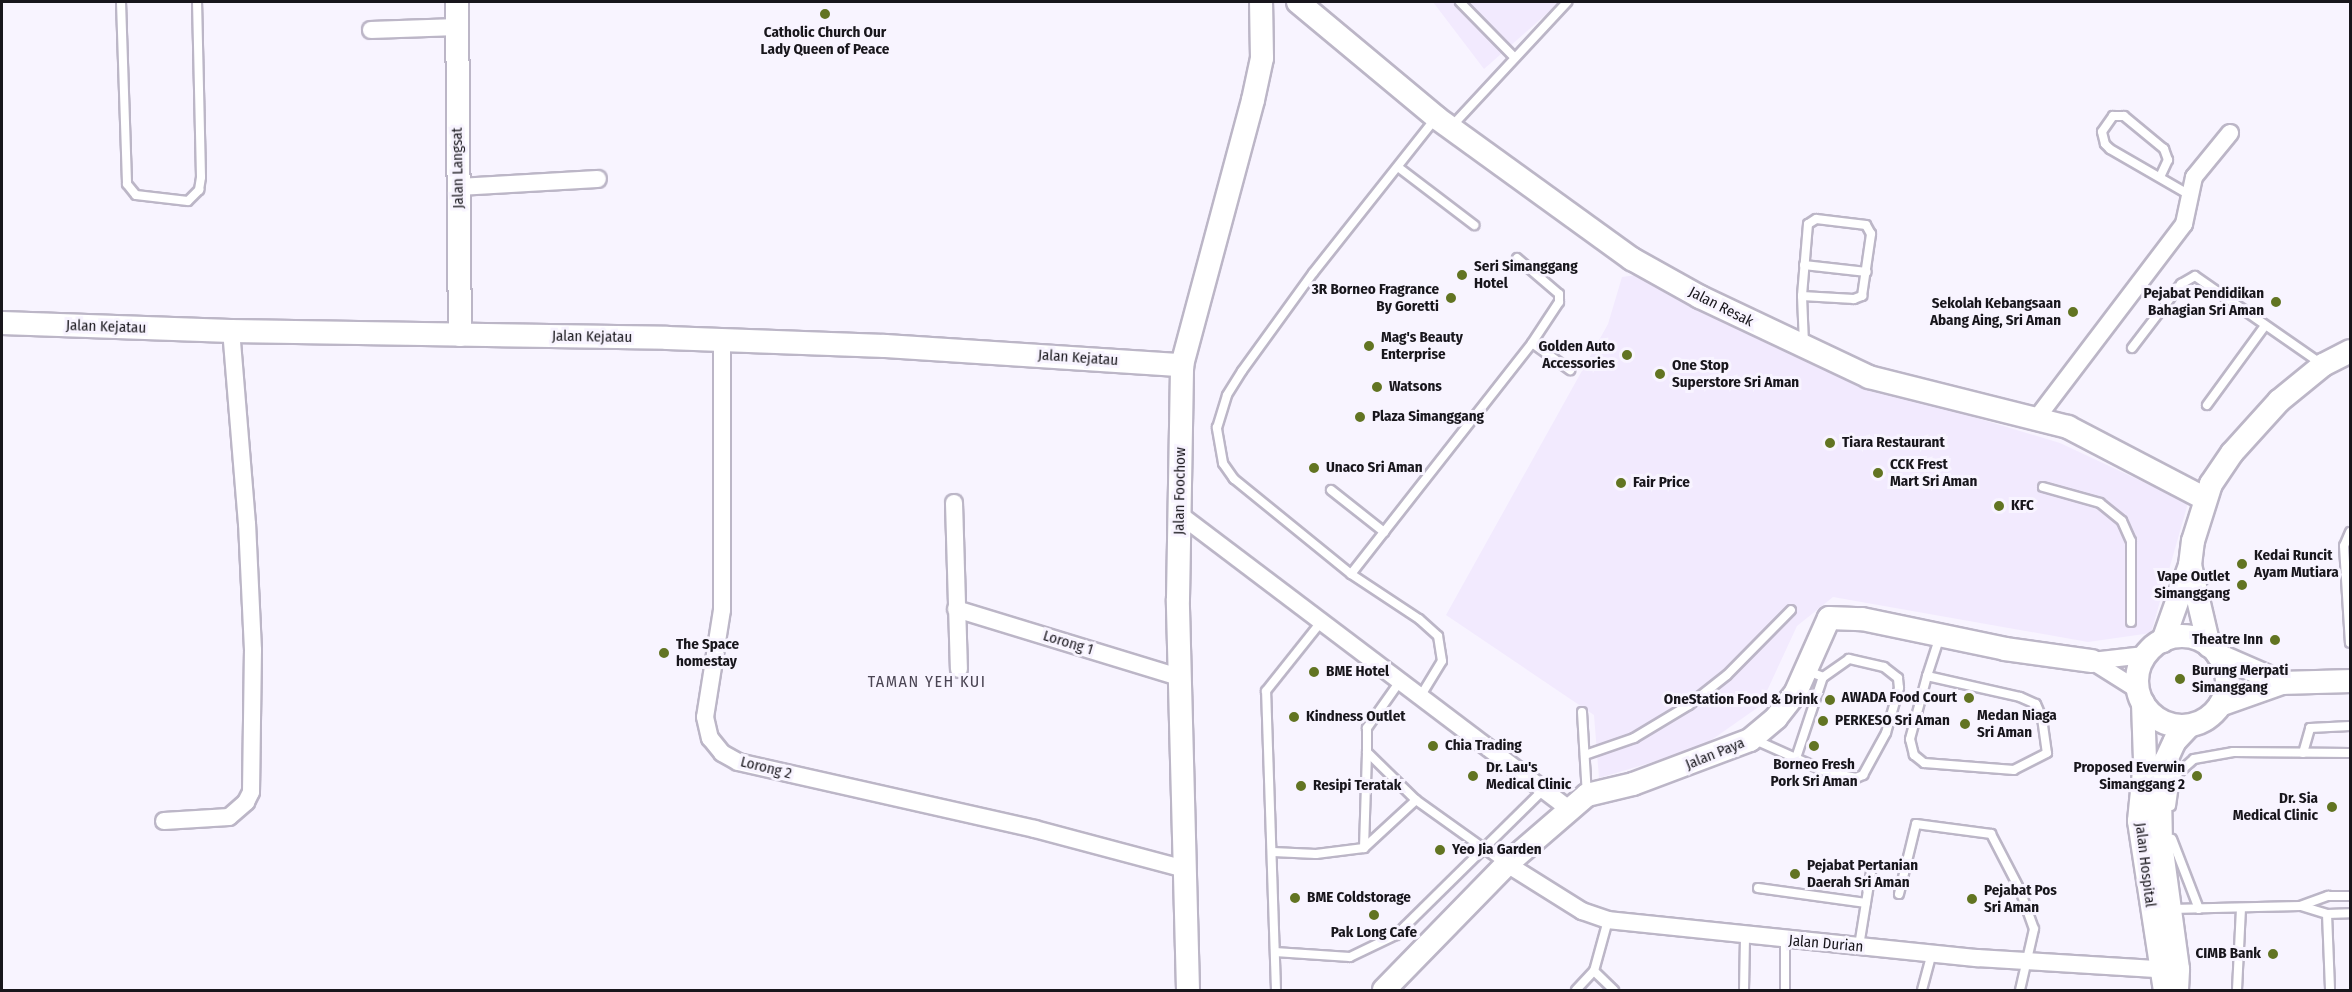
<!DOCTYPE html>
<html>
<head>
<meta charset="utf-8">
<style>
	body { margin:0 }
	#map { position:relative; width:2352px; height:992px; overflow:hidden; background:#f8f4ff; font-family:"Fira Sans Condensed",sans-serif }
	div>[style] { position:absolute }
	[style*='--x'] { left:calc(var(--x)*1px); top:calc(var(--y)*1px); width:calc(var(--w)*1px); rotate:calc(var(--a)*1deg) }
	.built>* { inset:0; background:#f2eafe }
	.roads { filter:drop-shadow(2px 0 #bcb6c7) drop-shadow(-2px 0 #bcb6c7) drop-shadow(0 2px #bcb6c7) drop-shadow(0 -2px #bcb6c7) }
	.lane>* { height:8px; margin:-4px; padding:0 4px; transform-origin:4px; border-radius:4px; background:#fff }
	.street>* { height:16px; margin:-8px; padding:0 8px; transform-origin:8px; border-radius:8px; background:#fff }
	.secondary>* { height:22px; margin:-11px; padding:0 11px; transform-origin:11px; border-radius:11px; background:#fff }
	.secondary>.ring { margin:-11px; padding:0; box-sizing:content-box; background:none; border:22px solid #fff; border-radius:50% }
	.dots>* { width:16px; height:16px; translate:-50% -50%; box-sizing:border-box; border:3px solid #f8f4ff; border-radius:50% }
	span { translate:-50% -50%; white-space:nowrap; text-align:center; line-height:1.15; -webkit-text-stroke:6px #f8f4ff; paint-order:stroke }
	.poi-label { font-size:15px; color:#18161c; font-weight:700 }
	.left { translate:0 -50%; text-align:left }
	.right { translate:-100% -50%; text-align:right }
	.street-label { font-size:15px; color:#18161c }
	.neighbourhood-label { font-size:16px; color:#4a4453; letter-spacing:1.5px }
	.frame { position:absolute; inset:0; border:3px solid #18161c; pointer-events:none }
</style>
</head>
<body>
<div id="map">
	<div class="built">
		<i style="clip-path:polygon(1433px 2px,1560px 2px,1484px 69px)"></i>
		<i style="clip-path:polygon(1643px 274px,1834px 375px,2060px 443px,2188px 503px,2151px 633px,2088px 642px,1833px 597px,1797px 626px,1760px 706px,1700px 748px,1599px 778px,1594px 715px,1446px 615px,1608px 324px,1622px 277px)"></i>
	</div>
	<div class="roads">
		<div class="lane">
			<i style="--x:121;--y:2;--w:182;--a:88.1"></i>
			<i style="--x:127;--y:184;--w:14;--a:51"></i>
			<i style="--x:136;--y:195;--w:52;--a:6.6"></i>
			<i style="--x:188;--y:201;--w:16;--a:-45"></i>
			<i style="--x:199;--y:190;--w:13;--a:-81"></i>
			<i style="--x:201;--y:177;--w:175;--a:-91.3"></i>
			<i style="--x:1460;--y:2;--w:76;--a:45.5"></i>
			<i style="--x:1451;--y:127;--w:171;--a:-47.1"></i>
			<i style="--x:1398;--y:167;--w:96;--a:37.3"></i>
			<i style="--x:2160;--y:177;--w:19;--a:-65"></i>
			<i style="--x:2168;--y:160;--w:12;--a:-110"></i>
			<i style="--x:2164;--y:149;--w:52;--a:-140.5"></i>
			<i style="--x:2124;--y:116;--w:11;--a:180"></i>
			<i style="--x:2113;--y:116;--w:19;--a:125"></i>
			<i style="--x:2102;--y:132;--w:12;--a:76"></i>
			<i style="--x:2105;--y:144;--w:7;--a:45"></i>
			<i style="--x:2110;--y:149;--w:90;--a:30"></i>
			<i style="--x:1517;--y:258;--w:55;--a:40.6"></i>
			<i style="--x:1559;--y:294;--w:8;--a:90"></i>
			<i style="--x:1559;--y:302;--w:49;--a:123.4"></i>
			<i style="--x:1804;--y:265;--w:63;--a:6.3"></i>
			<i style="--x:1802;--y:296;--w:52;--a:3.3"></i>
			<i style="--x:1854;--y:299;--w:9;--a:-21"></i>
			<i style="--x:1862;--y:296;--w:63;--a:-81.7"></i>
			<i style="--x:1871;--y:234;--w:10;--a:-119"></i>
			<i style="--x:1866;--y:225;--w:50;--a:-173.2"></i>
			<i style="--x:1816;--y:219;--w:9;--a:148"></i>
			<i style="--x:1808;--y:224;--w:72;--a:94.8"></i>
			<i style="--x:1802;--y:296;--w:47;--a:87.6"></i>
			<i style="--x:2132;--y:348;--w:81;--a:-52.6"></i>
			<i style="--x:2181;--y:284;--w:16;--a:-30"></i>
			<i style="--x:2195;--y:276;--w:152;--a:34.8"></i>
			<i style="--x:2207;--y:405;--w:97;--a:-53.8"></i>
			<i style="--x:2043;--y:487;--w:59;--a:15.7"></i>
			<i style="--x:2100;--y:503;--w:28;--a:39"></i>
			<i style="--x:2122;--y:521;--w:22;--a:66"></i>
			<i style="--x:2131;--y:541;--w:81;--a:90"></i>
			<i style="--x:1331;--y:490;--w:68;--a:38.4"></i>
			<i style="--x:2350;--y:532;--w:15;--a:113"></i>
			<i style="--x:2344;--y:546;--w:97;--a:86.5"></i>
			<i style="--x:1351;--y:574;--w:293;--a:-51.9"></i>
			<i style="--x:1532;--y:343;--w:47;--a:35.4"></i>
			<i style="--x:1927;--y:676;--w:95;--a:12.7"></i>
			<i style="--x:2020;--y:697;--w:17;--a:24"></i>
			<i style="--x:2036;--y:704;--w:15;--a:67"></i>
			<i style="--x:2042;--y:718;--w:35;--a:82"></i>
			<i style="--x:2047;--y:753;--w:37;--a:153"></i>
			<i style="--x:2014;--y:770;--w:90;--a:-175.6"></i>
			<i style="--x:1924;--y:763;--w:13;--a:-141"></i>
			<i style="--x:1914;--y:755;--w:16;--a:-104"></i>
			<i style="--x:1910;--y:739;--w:65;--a:-74.9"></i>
			<i style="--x:1927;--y:676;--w:40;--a:-72"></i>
			<i style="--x:1398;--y:684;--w:54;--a:125.2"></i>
			<i style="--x:1367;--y:728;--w:24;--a:90"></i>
			<i style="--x:1367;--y:752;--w:69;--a:44.4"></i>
			<i style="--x:1416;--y:800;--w:108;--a:35.6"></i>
			<i style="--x:1420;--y:697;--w:42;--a:-58.6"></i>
			<i style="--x:1442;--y:661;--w:25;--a:-99"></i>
			<i style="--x:1438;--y:636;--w:25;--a:-138"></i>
			<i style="--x:1419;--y:619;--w:82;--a:-146.5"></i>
			<i style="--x:1351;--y:574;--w:151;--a:-140.9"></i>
			<i style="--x:1234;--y:479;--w:19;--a:-125"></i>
			<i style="--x:1223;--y:463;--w:36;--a:-100"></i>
			<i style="--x:1217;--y:428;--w:34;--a:-73"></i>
			<i style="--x:1227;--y:395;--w:28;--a:-58"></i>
			<i style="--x:1242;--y:371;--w:121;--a:-54.1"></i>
			<i style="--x:1313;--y:273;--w:198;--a:-51.6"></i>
			<i style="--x:1582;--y:712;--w:83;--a:86.6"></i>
			<i style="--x:1753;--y:739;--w:83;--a:24.1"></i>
			<i style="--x:1829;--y:773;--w:27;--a:10"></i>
			<i style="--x:1856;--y:778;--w:8;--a:-23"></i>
			<i style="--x:1863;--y:775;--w:48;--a:-61.3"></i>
			<i style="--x:1886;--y:733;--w:47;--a:-73.9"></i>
			<i style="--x:1899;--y:688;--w:10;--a:-96"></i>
			<i style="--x:1898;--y:678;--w:18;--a:-142"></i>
			<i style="--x:1884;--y:667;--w:36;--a:-167"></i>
			<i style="--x:1849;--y:659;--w:32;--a:145"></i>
			<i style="--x:1823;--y:677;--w:16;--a:-158"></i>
			<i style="--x:2303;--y:753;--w:26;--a:-74"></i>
			<i style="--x:2310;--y:728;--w:40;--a:-2.9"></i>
			<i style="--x:1585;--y:755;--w:52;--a:-19.1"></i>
			<i style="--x:1634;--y:738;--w:64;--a:-31"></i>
			<i style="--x:1689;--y:705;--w:48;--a:-38.3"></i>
			<i style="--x:1727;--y:675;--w:91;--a:-45.4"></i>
			<i style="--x:1796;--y:758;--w:85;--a:-71.6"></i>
			<i style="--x:2171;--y:806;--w:30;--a:-82"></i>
			<i style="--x:2175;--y:776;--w:25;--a:-42"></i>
			<i style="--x:2194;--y:759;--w:40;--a:-10"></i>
			<i style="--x:2233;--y:752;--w:117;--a:0.5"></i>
			<i style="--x:2172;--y:839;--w:75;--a:68.9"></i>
			<i style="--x:1364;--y:848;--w:96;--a:-88.2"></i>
			<i style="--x:1273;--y:852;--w:43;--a:2.7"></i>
			<i style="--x:1316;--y:854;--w:48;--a:-7.1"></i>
			<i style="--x:1364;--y:848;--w:71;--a:-42.7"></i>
			<i style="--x:1758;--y:888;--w:109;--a:7.9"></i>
			<i style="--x:1899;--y:894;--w:72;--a:-76.3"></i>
			<i style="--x:1916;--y:824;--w:76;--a:7.6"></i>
			<i style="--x:1991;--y:834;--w:63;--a:62.6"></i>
			<i style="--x:2020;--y:890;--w:41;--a:70.3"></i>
			<i style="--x:2034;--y:929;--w:63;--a:102.9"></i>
			<i style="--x:2301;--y:906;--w:27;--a:17"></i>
			<i style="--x:2327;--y:914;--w:23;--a:-2"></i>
			<i style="--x:2171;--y:909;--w:129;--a:-1.3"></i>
			<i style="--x:2300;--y:906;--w:30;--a:-20"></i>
			<i style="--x:2328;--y:896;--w:22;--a:0"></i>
			<i style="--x:2327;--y:914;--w:76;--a:87.7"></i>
			<i style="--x:1785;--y:940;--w:50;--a:90"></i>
			<i style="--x:1859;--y:946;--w:81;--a:-80.8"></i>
			<i style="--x:1275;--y:952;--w:75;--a:3.8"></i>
			<i style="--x:1350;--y:957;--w:51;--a:-25.6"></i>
			<i style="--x:1396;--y:935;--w:206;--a:-44.6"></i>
			<i style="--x:1594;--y:971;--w:28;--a:44"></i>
			<i style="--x:1276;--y:990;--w:299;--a:-91.9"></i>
			<i style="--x:1266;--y:691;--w:88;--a:-51.4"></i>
			<i style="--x:1576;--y:990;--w:26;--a:-47"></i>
			<i style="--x:1594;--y:971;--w:53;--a:-74.6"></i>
			<i style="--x:1744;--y:990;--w:54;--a:-88.9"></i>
			<i style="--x:1922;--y:990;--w:38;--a:-75"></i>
			<i style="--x:2237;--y:990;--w:81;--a:-87.2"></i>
		</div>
		<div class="street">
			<i style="--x:371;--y:30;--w:86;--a:-2"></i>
			<i style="--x:458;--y:187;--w:140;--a:-3.3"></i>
			<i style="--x:722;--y:340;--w:270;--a:90"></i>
			<i style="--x:722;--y:610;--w:108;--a:99"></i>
			<i style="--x:705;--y:717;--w:22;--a:77"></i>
			<i style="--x:710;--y:738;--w:19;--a:51"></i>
			<i style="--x:722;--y:753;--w:18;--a:29"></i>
			<i style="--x:738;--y:762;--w:304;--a:12.7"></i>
			<i style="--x:1035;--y:829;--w:155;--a:14.9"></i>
			<i style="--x:2036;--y:419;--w:245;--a:-52.8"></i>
			<i style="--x:2184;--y:224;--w:48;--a:-78"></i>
			<i style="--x:2194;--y:177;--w:57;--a:-50.7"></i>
			<i style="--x:954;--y:503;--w:166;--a:88.3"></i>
			<i style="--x:1179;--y:514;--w:489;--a:37.1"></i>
			<i style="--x:956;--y:609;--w:233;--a:17"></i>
			<i style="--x:2092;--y:661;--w:54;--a:32.2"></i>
			<i style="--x:2092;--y:661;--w:53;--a:-6.5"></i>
			<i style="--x:164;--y:821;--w:65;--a:-3.5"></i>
			<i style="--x:229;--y:817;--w:23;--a:-41"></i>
			<i style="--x:246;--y:802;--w:11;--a:-63"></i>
			<i style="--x:251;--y:792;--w:142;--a:-89.2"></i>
			<i style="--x:253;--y:650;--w:126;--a:-92.7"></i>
			<i style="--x:247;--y:524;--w:194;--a:-94.7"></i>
			<i style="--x:1507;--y:864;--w:89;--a:32.1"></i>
			<i style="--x:1582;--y:911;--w:28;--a:19"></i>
			<i style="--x:1608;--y:920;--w:371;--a:5.9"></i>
			<i style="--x:1977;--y:958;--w:195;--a:3.5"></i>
		</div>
		<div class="secondary">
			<i style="--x:457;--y:2;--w:333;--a:89.5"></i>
			<i style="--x:1298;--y:2;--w:181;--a:39.8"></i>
			<i style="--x:1437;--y:118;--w:241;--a:35.9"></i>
			<i style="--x:1632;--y:259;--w:78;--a:29.2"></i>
			<i style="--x:1700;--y:297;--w:187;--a:25.3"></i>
			<i style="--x:1869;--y:377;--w:205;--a:14.1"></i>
			<i style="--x:2068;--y:427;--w:153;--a:27.6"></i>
			<i style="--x:2;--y:323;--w:229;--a:2"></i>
			<i style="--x:231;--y:331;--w:436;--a:0.9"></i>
			<i style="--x:667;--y:338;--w:218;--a:2.1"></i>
			<i style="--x:885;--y:346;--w:298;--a:3.7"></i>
			<i style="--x:2190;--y:565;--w:83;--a:76.8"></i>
			<i class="ring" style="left:2137px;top:636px;width:68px;height:68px"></i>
			<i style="--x:2163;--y:641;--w:81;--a:-70.4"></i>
			<i style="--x:2190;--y:565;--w:24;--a:-83"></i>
			<i style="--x:2193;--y:541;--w:60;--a:-72.5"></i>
			<i style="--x:2211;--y:484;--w:37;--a:-56"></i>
			<i style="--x:2232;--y:453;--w:70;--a:-47.9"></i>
			<i style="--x:2279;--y:401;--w:57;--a:-39.3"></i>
			<i style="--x:2323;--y:365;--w:30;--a:-27"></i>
			<i style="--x:2218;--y:655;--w:70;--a:23.6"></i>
			<i style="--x:2143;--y:703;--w:58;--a:88"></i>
			<i style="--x:2145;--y:761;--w:60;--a:95.7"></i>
			<i style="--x:2139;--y:821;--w:171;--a:81.3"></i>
			<i style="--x:2220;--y:705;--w:66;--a:-19.5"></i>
			<i style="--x:2282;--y:683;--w:68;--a:-1.7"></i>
			<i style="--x:1188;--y:990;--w:391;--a:-91.5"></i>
			<i style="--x:1178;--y:599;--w:234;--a:-89"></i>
			<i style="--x:1182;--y:365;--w:274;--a:-75"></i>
			<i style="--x:1253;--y:100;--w:43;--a:-77.9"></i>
			<i style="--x:1262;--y:58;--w:56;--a:-91"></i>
			<i style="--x:1384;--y:990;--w:176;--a:-45.7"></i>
			<i style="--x:1507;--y:864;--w:106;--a:-40.8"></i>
			<i style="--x:1587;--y:795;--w:47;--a:-13.4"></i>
			<i style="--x:1633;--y:784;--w:125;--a:-20.6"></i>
			<i style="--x:1750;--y:740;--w:34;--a:-40"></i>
			<i style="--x:1776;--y:718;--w:33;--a:-52"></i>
			<i style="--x:1796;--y:692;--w:81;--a:-66"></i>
			<i style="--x:1829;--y:618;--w:33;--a:2"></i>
			<i style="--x:1862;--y:619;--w:146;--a:11.8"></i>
			<i style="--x:2005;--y:649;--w:88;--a:7.9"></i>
			<i style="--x:2177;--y:990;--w:21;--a:-87"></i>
			<i style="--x:2178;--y:969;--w:127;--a:-97.7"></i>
			<i style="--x:2161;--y:843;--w:46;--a:-91.2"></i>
			<i style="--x:2160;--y:797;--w:37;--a:-81"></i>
			<i style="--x:2166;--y:760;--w:21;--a:-65"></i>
			<i style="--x:2175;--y:741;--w:21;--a:-47"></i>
		</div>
	</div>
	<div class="dots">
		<i style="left:825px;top:14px;background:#627422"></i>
		<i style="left:1462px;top:275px;background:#627422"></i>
		<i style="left:1451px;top:298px;background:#627422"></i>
		<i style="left:2276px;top:302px;background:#627422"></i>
		<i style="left:2073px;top:312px;background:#627422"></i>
		<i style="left:1369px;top:346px;background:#627422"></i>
		<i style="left:1627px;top:355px;background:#627422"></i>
		<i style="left:1660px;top:374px;background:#627422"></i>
		<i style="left:1377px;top:387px;background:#627422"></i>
		<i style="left:1360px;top:417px;background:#627422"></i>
		<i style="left:1830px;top:443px;background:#627422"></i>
		<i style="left:1314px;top:468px;background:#627422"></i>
		<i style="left:1878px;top:473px;background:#627422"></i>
		<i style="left:1621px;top:483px;background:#627422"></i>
		<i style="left:1999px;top:506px;background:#627422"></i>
		<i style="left:2242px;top:564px;background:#627422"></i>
		<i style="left:2242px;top:585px;background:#627422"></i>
		<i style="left:2275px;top:640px;background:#627422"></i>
		<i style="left:664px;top:653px;background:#627422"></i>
		<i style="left:1314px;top:672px;background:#627422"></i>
		<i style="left:2180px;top:679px;background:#627422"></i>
		<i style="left:1969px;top:698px;background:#627422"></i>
		<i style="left:1830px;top:700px;background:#627422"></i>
		<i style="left:1294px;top:717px;background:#627422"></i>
		<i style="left:1823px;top:721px;background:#627422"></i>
		<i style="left:1965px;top:724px;background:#627422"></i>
		<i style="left:1433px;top:746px;background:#627422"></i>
		<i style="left:1814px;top:746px;background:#627422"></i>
		<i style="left:1473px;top:776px;background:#627422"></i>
		<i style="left:2197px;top:776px;background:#627422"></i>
		<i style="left:1301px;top:786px;background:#627422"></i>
		<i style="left:2332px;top:807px;background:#627422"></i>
		<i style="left:1440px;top:850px;background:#627422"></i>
		<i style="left:1795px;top:874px;background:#627422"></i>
		<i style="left:1295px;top:898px;background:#627422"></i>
		<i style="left:1972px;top:899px;background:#627422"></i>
		<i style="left:1374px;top:915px;background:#627422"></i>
		<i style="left:2273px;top:954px;background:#627422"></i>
	</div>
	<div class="poi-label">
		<span style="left:825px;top:41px">Catholic Church Our<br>Lady Queen of Peace</span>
		<span class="left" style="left:1474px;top:275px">Seri Simanggang<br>Hotel</span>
		<span class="right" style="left:1439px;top:298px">3R Borneo Fragrance<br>By Goretti</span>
		<span class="right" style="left:2264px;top:302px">Pejabat Pendidikan<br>Bahagian Sri Aman</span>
		<span class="right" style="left:2061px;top:312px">Sekolah Kebangsaan<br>Abang Aing, Sri Aman</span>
		<span class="left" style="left:1381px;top:346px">Mag's Beauty<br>Enterprise</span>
		<span class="right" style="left:1615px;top:355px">Golden Auto<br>Accessories</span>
		<span class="left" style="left:1672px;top:374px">One Stop<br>Superstore Sri Aman</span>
		<span class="left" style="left:1389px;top:387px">Watsons</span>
		<span class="left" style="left:1372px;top:417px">Plaza Simanggang</span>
		<span class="left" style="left:1842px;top:443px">Tiara Restaurant</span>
		<span class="left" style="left:1890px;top:473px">CCK Frest<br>Mart Sri Aman</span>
		<span class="left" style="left:1326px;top:468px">Unaco Sri Aman</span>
		<span class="left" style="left:1633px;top:483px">Fair Price</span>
		<span class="left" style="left:2011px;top:506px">KFC</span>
		<span class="left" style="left:2254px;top:564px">Kedai Runcit<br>Ayam Mutiara</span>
		<span class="right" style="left:2230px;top:585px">Vape Outlet<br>Simanggang</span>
		<span class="right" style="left:2263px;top:640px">Theatre Inn</span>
		<span class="left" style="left:676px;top:653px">The Space<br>homestay</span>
		<span class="left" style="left:2192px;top:679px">Burung Merpati<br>Simanggang</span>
		<span class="left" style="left:1326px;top:672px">BME Hotel</span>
		<span class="right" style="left:1957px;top:698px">AWADA Food Court</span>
		<span class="right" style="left:1818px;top:700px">OneStation Food &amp; Drink</span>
		<span class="left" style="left:1977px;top:724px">Medan Niaga<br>Sri Aman</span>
		<span class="left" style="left:1306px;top:717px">Kindness Outlet</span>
		<span class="left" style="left:1835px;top:721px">PERKESO Sri Aman</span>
		<span class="left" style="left:1445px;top:746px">Chia Trading</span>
		<span style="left:1814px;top:773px">Borneo Fresh<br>Pork Sri Aman</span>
		<span class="left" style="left:1486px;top:776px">Dr. Lau's<br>Medical Clinic</span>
		<span class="right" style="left:2185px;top:776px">Proposed Everwin<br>Simanggang 2</span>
		<span class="left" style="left:1313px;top:786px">Resipi Teratak</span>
		<span class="right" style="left:2318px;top:807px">Dr. Sia<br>Medical Clinic</span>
		<span class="left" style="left:1452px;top:850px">Yeo Jia Garden</span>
		<span class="left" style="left:1807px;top:874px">Pejabat Pertanian<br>Daerah Sri Aman</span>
		<span class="left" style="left:1984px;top:899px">Pejabat Pos<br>Sri Aman</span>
		<span class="left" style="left:1307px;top:898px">BME Coldstorage</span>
		<span style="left:1374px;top:933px">Pak Long Cafe</span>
		<span class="right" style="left:2261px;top:954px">CIMB Bank</span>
	</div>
	<div class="street-label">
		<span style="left:458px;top:168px;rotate:-91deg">Jalan Langsat</span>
		<span style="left:1721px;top:307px;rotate:27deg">Jalan Resak</span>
		<span style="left:106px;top:327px;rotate:2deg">Jalan Kejatau</span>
		<span style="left:592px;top:337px;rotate:1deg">Jalan Kejatau</span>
		<span style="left:1078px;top:358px;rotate:4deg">Jalan Kejatau</span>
		<span style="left:1180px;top:491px;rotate:-89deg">Jalan Foochow</span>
		<span style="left:1068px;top:643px;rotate:17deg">Lorong 1</span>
		<span style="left:1715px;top:754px;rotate:-22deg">Jalan Paya</span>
		<span style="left:766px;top:768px;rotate:14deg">Lorong 2</span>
		<span style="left:2145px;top:865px;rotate:83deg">Jalan Hospital</span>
		<span style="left:1826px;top:944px;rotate:5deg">Jalan Durian</span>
	</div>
	<div class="neighbourhood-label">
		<span style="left:927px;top:682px">TAMAN YEH KUI</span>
	</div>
	<div class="frame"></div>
</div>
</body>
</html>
